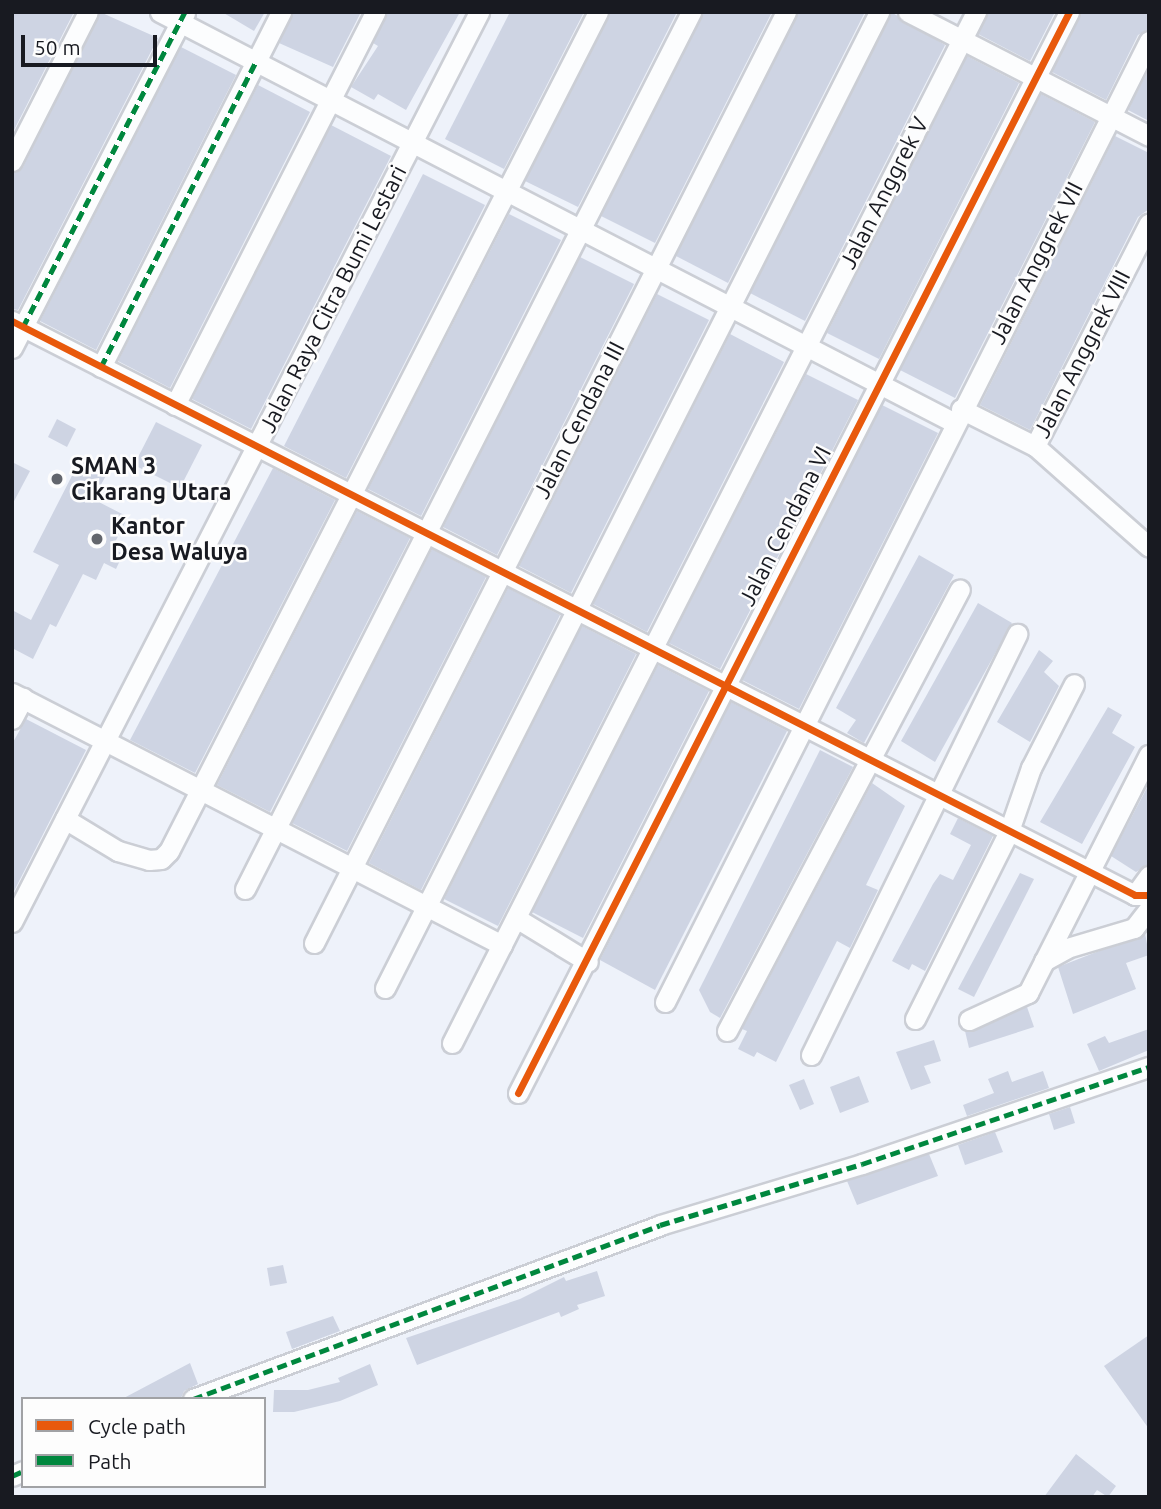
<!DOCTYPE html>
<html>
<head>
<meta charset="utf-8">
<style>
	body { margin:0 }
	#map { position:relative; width:1161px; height:1509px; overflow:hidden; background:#eef2fa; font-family:Ubuntu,sans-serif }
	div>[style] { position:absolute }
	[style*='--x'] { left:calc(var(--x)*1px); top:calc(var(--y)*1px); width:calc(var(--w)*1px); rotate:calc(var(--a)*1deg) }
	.building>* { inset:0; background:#ced4e3 }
	.roads { filter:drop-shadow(2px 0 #cbced5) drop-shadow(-2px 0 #cbced5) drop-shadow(0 2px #cbced5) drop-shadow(0 -2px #cbced5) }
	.street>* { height:19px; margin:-9.5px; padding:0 9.5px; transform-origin:9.5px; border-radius:9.5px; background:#fcfdfe }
	.quiet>* { height:5px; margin-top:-2.5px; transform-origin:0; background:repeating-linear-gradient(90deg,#00873e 0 10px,transparent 0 15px) }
	.cycleway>* { height:7px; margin:-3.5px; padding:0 3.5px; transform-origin:3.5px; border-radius:3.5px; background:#e8590c }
	.dots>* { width:19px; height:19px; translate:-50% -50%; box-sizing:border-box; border:4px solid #fdfdfd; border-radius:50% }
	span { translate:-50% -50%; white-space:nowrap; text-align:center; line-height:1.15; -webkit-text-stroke:5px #fdfdfd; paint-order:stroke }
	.street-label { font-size:23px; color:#181a21 }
	.poi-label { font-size:23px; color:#181a21; font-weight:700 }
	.left { translate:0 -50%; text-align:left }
	.frame { position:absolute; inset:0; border:14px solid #181a21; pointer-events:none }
	.legend { position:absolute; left:21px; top:1397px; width:245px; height:91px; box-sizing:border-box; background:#fdfdfd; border:2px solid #a1a2a5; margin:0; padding:9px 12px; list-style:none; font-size:21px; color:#181a21 }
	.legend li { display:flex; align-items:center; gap:14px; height:35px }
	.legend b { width:35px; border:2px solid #a1a2a5 }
	.scale { position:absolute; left:21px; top:35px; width:136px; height:32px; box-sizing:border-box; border:4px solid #181a21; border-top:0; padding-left:9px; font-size:21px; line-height:24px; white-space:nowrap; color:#181a21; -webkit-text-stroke:5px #fdfdfd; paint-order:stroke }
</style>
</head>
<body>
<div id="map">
	<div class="building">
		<i style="clip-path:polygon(12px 12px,74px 12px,12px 134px)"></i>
		<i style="clip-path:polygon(100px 12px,158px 38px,18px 310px,12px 309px,12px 173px,23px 167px)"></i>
		<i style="clip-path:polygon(222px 12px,265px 12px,254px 31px)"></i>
		<i style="clip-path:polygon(293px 12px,361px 12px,333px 67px,279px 43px)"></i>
		<i style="clip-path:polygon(387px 12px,460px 12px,406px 110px,378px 94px,374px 100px,351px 87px,378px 46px,373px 43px)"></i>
		<i style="clip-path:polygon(510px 12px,584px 12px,504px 169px,445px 139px)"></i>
		<i style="clip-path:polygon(610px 12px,677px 12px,578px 207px,525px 181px)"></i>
		<i style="clip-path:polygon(703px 12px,772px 12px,655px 243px,601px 216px)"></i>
		<i style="clip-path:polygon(798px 12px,865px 12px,728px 283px,676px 256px)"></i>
		<i style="clip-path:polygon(891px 12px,945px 45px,805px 321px,750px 293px)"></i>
		<i style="clip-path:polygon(988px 12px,1055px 12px,1030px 61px,978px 34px)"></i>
		<i style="clip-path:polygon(1081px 12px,1149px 12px,1149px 29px,1138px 35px,1106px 100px,1052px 72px)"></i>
		<i style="clip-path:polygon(181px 47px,236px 75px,96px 350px,40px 321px)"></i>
		<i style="clip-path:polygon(967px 56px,1019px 83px,879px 359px,827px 333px)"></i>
		<i style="clip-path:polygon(1149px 69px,1149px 121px,1128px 110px)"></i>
		<i style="clip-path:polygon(258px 85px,310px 112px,170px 388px,118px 361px)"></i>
		<i style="clip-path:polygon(1041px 94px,1095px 122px,955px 398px,900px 370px)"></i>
		<i style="clip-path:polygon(331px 125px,391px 156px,251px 429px,192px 399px)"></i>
		<i style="clip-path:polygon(1115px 136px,1149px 153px,1149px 209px,1138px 217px,1030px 430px,980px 405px)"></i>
		<i style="clip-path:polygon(423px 174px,485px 205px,346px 478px,284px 446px)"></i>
		<i style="clip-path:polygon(509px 214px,561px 240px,421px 516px,368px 489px)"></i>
		<i style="clip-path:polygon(580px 257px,634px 284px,497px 555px,443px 527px)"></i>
		<i style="clip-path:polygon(657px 294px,709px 320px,571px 593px,519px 566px)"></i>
		<i style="clip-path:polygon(730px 334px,784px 362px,647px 632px,593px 604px)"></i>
		<i style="clip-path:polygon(806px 374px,858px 400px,720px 669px,669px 643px)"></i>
		<i style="clip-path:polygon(882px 405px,938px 433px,799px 709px,742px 680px)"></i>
		<i style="clip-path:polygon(57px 419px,76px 429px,67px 447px,48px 437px)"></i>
		<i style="clip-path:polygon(156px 422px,202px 445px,180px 488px,134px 465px)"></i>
		<i style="clip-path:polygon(81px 458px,108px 472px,93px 499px,128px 517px,112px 548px,123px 554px,116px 569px,104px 563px,96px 580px,83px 574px,56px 627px,50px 624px,33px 659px,12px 648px,12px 610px,31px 620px,59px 565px,33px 552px)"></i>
		<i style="clip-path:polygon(12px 462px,30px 471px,12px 505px)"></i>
		<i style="clip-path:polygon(273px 468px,335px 500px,195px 773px,130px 740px)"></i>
		<i style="clip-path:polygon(357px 511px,410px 538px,270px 812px,217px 785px)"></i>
		<i style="clip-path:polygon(432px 549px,486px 577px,347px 851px,292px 823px)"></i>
		<i style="clip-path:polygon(919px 555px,954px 575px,864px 743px,847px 733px,856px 720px,836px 708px)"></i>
		<i style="clip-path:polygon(508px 588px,560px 615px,421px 890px,369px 863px)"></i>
		<i style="clip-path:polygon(978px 603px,1012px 623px,935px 762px,901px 741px)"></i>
		<i style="clip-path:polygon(582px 626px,636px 654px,498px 926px,444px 899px)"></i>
		<i style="clip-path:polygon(1039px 650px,1053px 661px,1044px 672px,1059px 686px,1030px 742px,997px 722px)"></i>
		<i style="clip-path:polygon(658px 665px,709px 691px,583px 938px,532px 912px)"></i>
		<i style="clip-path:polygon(731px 702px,787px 731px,655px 990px,600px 960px)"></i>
		<i style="clip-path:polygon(1108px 707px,1122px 715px,1112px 733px,1135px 747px,1082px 844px,1040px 822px)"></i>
		<i style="clip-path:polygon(26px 719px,86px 750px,12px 895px,12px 744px)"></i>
		<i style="clip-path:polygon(820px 750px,853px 767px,720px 1018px,710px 1012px,699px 990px)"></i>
		<i style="clip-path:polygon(872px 783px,905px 806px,866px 885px,878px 890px,850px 948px,837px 941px,776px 1062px,757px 1052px,754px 1057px,738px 1049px,747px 1031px,742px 1029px)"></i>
		<i style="clip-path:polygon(1149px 784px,1149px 864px,1136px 872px,1111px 856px)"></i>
		<i style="clip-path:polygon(958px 818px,993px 836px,925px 971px,912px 964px,909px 970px,892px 961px,933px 884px,940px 874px,953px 880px,971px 845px,950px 834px)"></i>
		<i style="clip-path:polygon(1020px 873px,1034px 879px,974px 997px,958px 989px)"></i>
		<i style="clip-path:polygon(1145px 933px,1149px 955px,1126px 963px,1136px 989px,1073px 1014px,1058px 967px)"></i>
		<i style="clip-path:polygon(1027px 1007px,1034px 1027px,969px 1048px,965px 1031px)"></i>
		<i style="clip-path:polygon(1149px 1029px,1149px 1050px,1099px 1071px,1087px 1044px,1105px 1036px,1109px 1043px)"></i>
		<i style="clip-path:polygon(934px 1040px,941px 1061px,924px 1066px,931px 1083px,911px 1090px,896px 1052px)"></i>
		<i style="clip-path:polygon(1008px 1071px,1012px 1082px,1043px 1071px,1049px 1088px,967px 1116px,963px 1105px,994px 1093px,988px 1079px)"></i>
		<i style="clip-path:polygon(859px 1076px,869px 1102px,840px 1113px,830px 1087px)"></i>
		<i style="clip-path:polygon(804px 1079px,814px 1104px,800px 1110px,789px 1085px)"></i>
		<i style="clip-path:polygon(1070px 1107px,1075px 1123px,1054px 1130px,1049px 1114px)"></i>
		<i style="clip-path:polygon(995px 1132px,1003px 1152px,965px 1165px,958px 1145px)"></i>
		<i style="clip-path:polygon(929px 1154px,938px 1176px,857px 1205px,847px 1181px)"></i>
		<i style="clip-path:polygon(283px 1265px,287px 1283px,270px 1286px,267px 1268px)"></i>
		<i style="clip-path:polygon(597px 1271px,605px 1296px,577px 1305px,579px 1309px,561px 1317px,559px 1312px,417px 1365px,406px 1338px,520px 1299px,564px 1277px,566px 1281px)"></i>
		<i style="clip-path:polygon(333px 1316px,340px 1331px,292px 1349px,286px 1332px)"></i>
		<i style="clip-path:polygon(1149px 1335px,1149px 1429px,1104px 1366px)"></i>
		<i style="clip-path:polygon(190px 1363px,198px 1384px,184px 1391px,181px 1398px,122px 1399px)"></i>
		<i style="clip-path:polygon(370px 1364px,378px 1385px,340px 1401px,294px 1412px,273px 1412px,274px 1390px,308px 1390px,340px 1382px,338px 1378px)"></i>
		<i style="clip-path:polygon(1076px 1454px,1116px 1486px,1108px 1497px,1097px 1490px,1092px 1497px,1044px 1497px)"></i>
	</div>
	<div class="roads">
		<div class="street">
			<i style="--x:160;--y:12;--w:893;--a:27.34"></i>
			<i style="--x:908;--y:12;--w:271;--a:27.2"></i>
			<i style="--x:12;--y:161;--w:167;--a:-63"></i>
			<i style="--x:12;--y:321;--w:1261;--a:27.07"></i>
			<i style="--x:1135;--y:895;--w:14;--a:0"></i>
			<i style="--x:12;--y:348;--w:377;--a:-62.7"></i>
			<i style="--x:101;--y:367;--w:398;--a:-63.1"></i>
			<i style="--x:175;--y:405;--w:441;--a:-63"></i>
			<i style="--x:961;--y:409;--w:83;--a:26.6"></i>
			<i style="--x:1035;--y:446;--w:152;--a:41.5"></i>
			<i style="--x:1035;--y:446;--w:250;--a:-62.9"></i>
			<i style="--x:12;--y:693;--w:551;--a:27.22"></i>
			<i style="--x:12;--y:719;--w:24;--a:-62"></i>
			<i style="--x:65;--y:819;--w:62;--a:31.1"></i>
			<i style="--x:118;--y:851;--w:32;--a:16"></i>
			<i style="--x:149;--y:860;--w:12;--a:-5"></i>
			<i style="--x:161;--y:859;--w:11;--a:-45"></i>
			<i style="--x:169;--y:851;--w:942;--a:-62.92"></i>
			<i style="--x:245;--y:889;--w:984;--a:-63.04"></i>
			<i style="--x:1135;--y:895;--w:24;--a:-54"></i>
			<i style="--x:516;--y:918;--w:84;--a:31.4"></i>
			<i style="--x:12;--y:922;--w:1023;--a:-62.83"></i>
			<i style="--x:314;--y:943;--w:1044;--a:-63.12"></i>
			<i style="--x:1044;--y:961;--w:26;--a:-29"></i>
			<i style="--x:1067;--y:948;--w:70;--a:-16.6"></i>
			<i style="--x:1134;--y:928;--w:24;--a:-52"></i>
			<i style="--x:385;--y:988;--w:1094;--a:-63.15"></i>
			<i style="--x:665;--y:1002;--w:1076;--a:-63.27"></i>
			<i style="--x:915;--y:1019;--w:210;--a:-63.4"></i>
			<i style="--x:1009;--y:831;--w:67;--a:-70.8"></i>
			<i style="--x:1031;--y:768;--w:94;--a:-62.9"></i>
			<i style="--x:969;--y:1020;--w:65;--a:-24.6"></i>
			<i style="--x:1028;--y:993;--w:267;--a:-63.1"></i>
			<i style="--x:727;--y:1031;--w:499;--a:-62.2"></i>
			<i style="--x:452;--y:1043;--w:1157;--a:-63.06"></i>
			<i style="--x:811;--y:1055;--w:469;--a:-63.9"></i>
			<i style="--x:518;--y:1093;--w:1213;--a:-62.99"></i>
			<i style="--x:193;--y:1399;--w:498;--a:-20.4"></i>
			<i style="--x:660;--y:1225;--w:211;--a:-16.8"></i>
			<i style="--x:862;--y:1164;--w:303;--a:-18.7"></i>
			<i style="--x:12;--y:1476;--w:12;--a:-24"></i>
		</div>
	</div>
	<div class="quiet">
		<i style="--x:23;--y:327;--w:354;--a:-62.8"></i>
		<i style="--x:101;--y:367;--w:342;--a:-63.1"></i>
		<i style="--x:193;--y:1399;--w:498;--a:-20.4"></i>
		<i style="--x:660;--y:1225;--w:211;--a:-16.8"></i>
		<i style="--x:862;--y:1164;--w:303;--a:-18.7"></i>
		<i style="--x:12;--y:1476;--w:12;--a:-24"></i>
	</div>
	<div class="cycleway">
		<i style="--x:12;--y:321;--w:1261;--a:27.07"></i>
		<i style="--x:1135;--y:895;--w:14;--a:0"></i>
		<i style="--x:518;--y:1093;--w:1213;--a:-62.99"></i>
	</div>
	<div class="dots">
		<i style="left:57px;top:479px;background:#63666d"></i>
		<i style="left:97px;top:539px;background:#63666d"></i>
	</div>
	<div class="street-label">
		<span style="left:884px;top:193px;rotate:-63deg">Jalan Anggrek V</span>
		<span style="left:1036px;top:263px;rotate:-63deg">Jalan Anggrek VII</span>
		<span style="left:333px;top:299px;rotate:-63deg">Jalan Raya Citra Bumi Lestari</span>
		<span style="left:1082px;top:354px;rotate:-63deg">Jalan Anggrek VIII</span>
		<span style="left:579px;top:420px;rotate:-63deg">Jalan Cendana III</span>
		<span style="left:785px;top:526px;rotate:-63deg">Jalan Cendana VI</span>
	</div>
	<div class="poi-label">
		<span class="left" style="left:71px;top:479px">SMAN 3<br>Cikarang Utara</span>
		<span class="left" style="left:111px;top:539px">Kantor<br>Desa Waluya</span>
	</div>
	<div class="frame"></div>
	<ul class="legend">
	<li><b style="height:9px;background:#e8590c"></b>Cycle path</li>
	<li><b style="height:9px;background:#00873e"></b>Path</li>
	</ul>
	<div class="scale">50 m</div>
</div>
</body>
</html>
